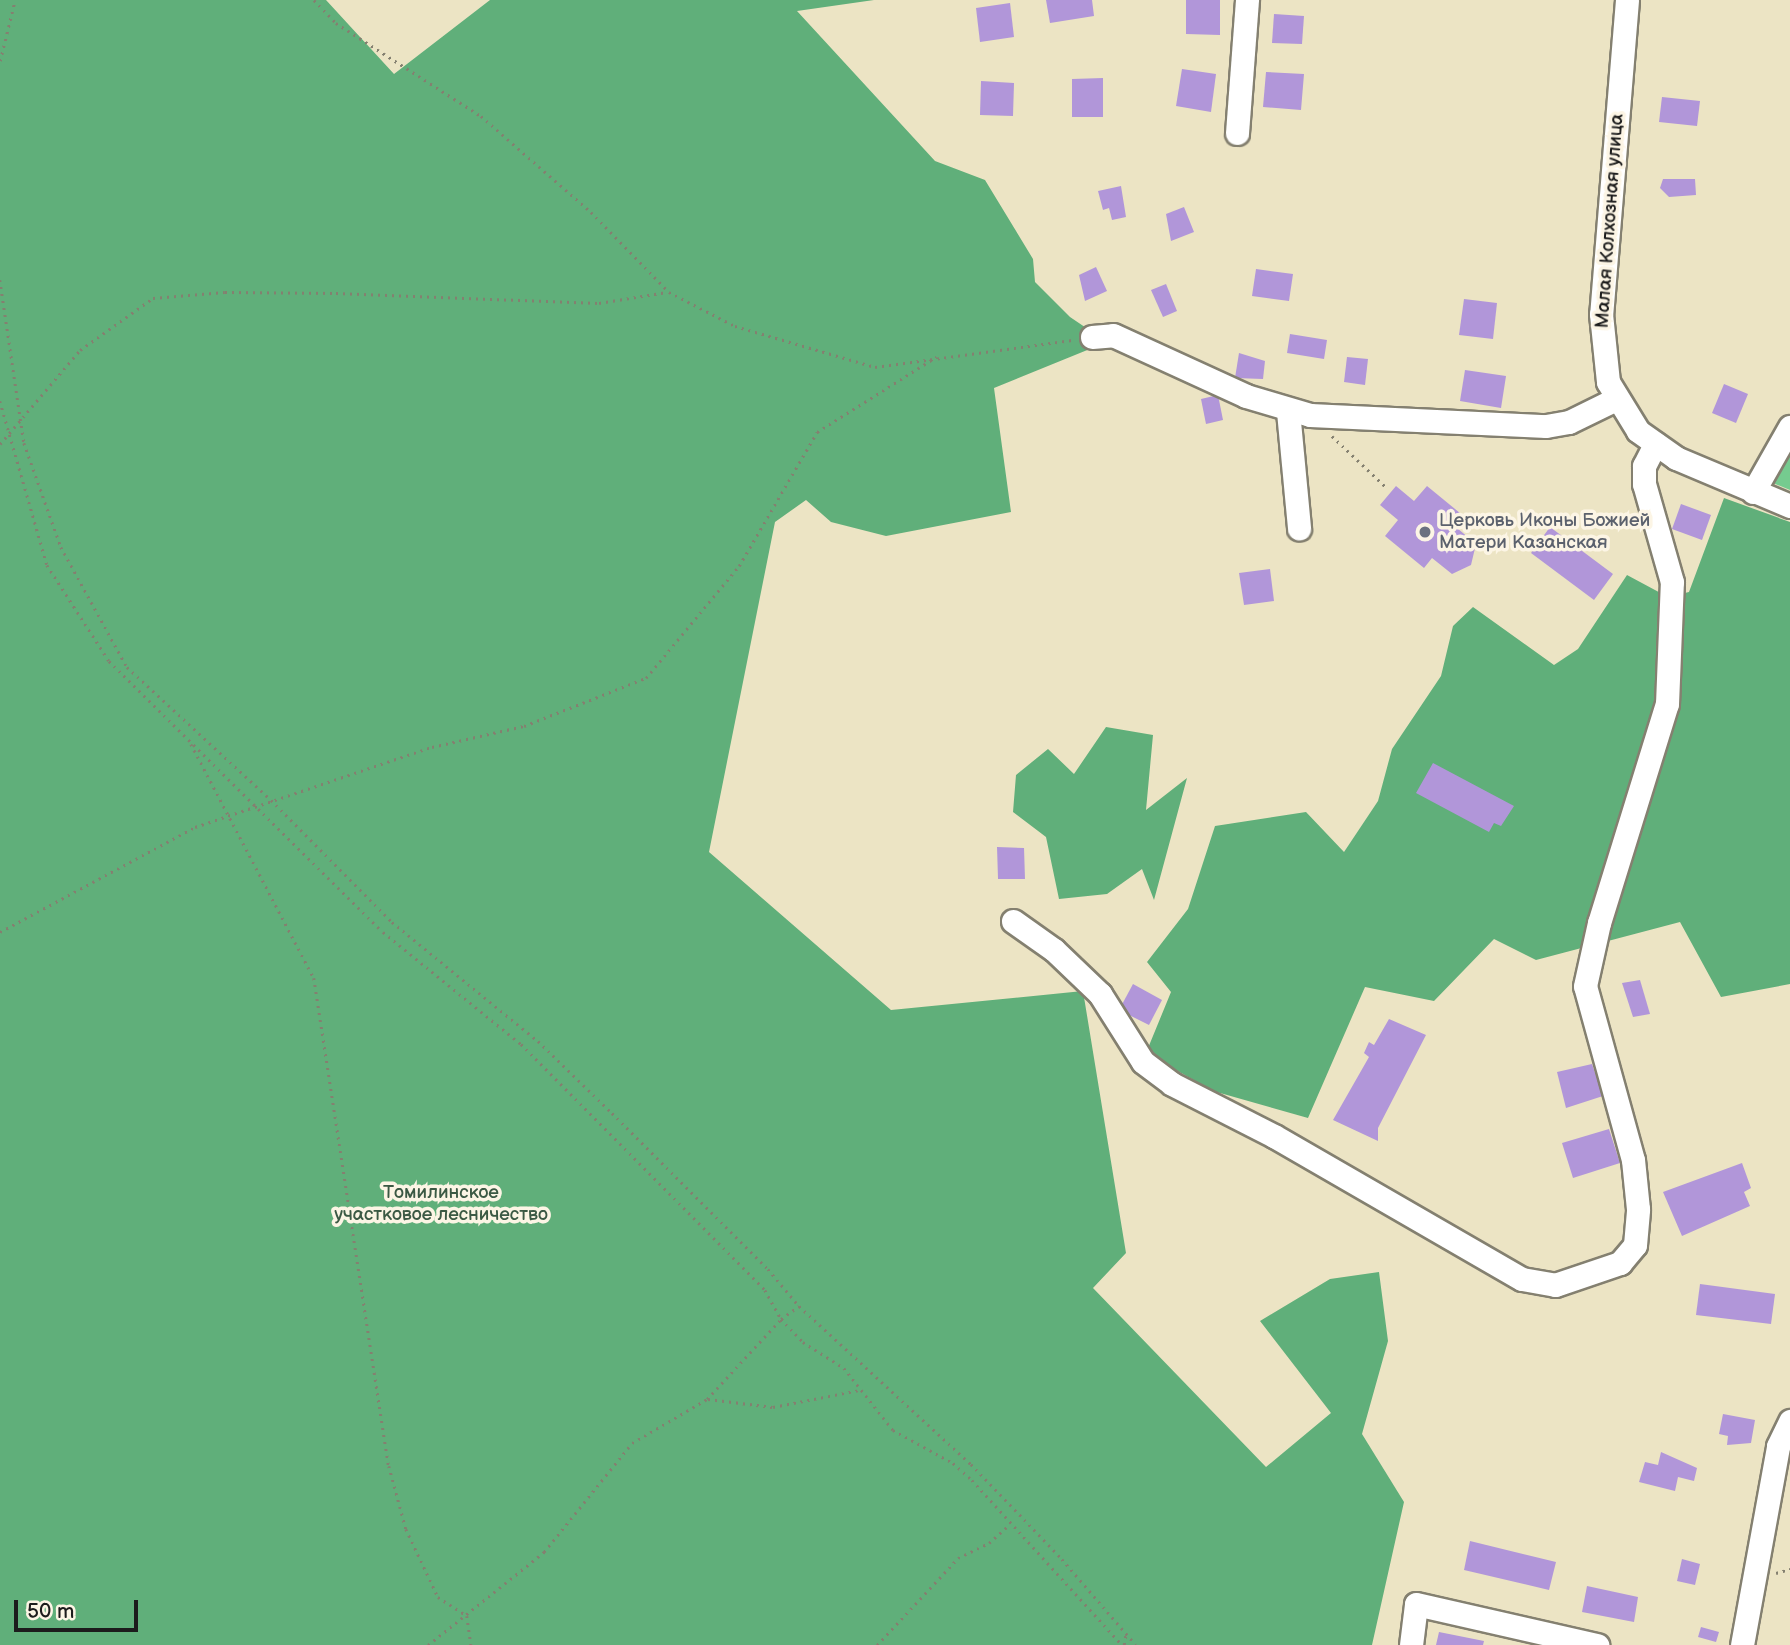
<!DOCTYPE html>
<html>
<head>
<meta charset="utf-8">
<style>
	body { margin:0 }
	#map { position:relative; width:1790px; height:1645px; overflow:hidden; background:#ece4c4; font-family:"Balsamiq Sans",sans-serif }
	div>[style] { position:absolute }
	[style*='--x'] { left:calc(var(--x)*1px); top:calc(var(--y)*1px); width:calc(var(--w)*1px); rotate:calc(var(--a)*1deg) }
	.green>* { inset:0; background:#75cb8f }
	.forest>* { inset:0; background:#60af7a }
	.building>* { inset:0; background:#b196d9 }
	.path>* { height:2.5px; margin-top:-1.25px; transform-origin:0; background:repeating-linear-gradient(90deg,#848070 0 2px,transparent 0 7px) }
	.roads { filter:drop-shadow(2px 0 #848070) drop-shadow(-2px 0 #848070) drop-shadow(0 2px #848070) drop-shadow(0 -2px #848070) }
	.minor>* { height:23px; margin:-11.5px; padding:0 11.5px; transform-origin:11.5px; border-radius:11.5px; background:#fff }
	.dots>* { width:19px; height:19px; translate:-50% -50%; box-sizing:border-box; border:4px solid #fcf5e5; border-radius:50% }
	span { translate:-50% -50%; white-space:nowrap; text-align:center; line-height:1.15; -webkit-text-stroke:7px #fcf5e5; paint-order:stroke }
	.street-label { font-size:19px; color:#1c1c1c }
	.worship-label { font-size:19px; color:#5b616d }
	.left { translate:0 -50%; text-align:left }
	.park-label { font-size:19px; color:#3b5944 }
	.scale { position:absolute; left:14px; top:1600px; width:124px; height:32px; box-sizing:border-box; border:4px solid #1c1c1c; border-top:0; padding-left:9px; font-size:21px; line-height:24px; white-space:nowrap; color:#1c1c1c; -webkit-text-stroke:5px #fcf5e5; paint-order:stroke }
</style>
</head>
<body>
<div id="map">
	<div class="green">
		<i style="clip-path:polygon(1790px 435px,1790px 490px,1773px 483px,1771px 469px)"></i>
	</div>
	<div class="forest">
		<i style="clip-path:polygon(0 0,326px 0,394px 74px,490px 0,874px 0,797px 11px,935px 161px,985px 180px,1033px 259px,1035px 282px,1070px 317px,1107px 342px,994px 388px,1011px 512px,886px 536px,831px 522px,806px 500px,775px 522px,709px 852px,891px 1010px,1083px 991px,1126px 1253px,1093px 1288px,1266px 1467px,1331px 1413px,1260px 1321px,1330px 1279px,1379px 1272px,1388px 1341px,1362px 1434px,1404px 1502px,1372px 1645px,0 1645px)"></i>
		<i style="clip-path:polygon(1724px 498px,1790px 522px,1790px 984px,1721px 997px,1680px 922px,1536px 960px,1494px 939px,1434px 1001px,1365px 987px,1308px 1118px,1213px 1091px,1146px 1053px,1171px 992px,1147px 962px,1188px 909px,1215px 826px,1306px 812px,1344px 852px,1378px 801px,1392px 749px,1441px 676px,1453px 626px,1473px 607px,1554px 665px,1578px 649px,1627px 575px,1668px 597px,1689px 592px)"></i>
		<i style="clip-path:polygon(1106px 727px,1153px 735px,1146px 810px,1187px 778px,1154px 900px,1142px 869px,1107px 894px,1059px 899px,1046px 837px,1013px 812px,1016px 775px,1048px 749px,1074px 774px)"></i>
	</div>
	<div class="building">
		<i style="clip-path:polygon(1046px 0,1092px 0,1094px 16px,1050px 23px)"></i>
		<i style="clip-path:polygon(1186px 0,1220px 0,1220px 35px,1186px 34px)"></i>
		<i style="clip-path:polygon(1010px 3px,1014px 37px,980px 42px,976px 8px)"></i>
		<i style="clip-path:polygon(1274px 14px,1304px 16px,1302px 44px,1272px 43px)"></i>
		<i style="clip-path:polygon(1182px 69px,1216px 74px,1211px 112px,1176px 106px)"></i>
		<i style="clip-path:polygon(1266px 72px,1304px 74px,1301px 110px,1263px 107px)"></i>
		<i style="clip-path:polygon(1103px 78px,1103px 117px,1072px 117px,1072px 79px)"></i>
		<i style="clip-path:polygon(981px 81px,1014px 83px,1013px 116px,980px 115px)"></i>
		<i style="clip-path:polygon(1662px 97px,1700px 101px,1697px 126px,1659px 122px)"></i>
		<i style="clip-path:polygon(1663px 179px,1695px 179px,1696px 195px,1669px 197px,1660px 188px)"></i>
		<i style="clip-path:polygon(1121px 186px,1126px 217px,1112px 220px,1109px 208px,1103px 210px,1098px 191px)"></i>
		<i style="clip-path:polygon(1184px 207px,1194px 232px,1171px 241px,1166px 214px)"></i>
		<i style="clip-path:polygon(1096px 267px,1107px 291px,1085px 301px,1079px 275px)"></i>
		<i style="clip-path:polygon(1256px 269px,1293px 274px,1289px 301px,1252px 296px)"></i>
		<i style="clip-path:polygon(1166px 284px,1177px 311px,1163px 317px,1151px 290px)"></i>
		<i style="clip-path:polygon(1464px 299px,1497px 303px,1493px 339px,1459px 335px)"></i>
		<i style="clip-path:polygon(1290px 334px,1327px 340px,1324px 359px,1287px 353px)"></i>
		<i style="clip-path:polygon(1239px 353px,1265px 361px,1263px 379px,1235px 378px)"></i>
		<i style="clip-path:polygon(1347px 357px,1368px 359px,1365px 385px,1344px 382px)"></i>
		<i style="clip-path:polygon(1465px 370px,1506px 376px,1501px 408px,1460px 401px)"></i>
		<i style="clip-path:polygon(1724px 384px,1748px 394px,1736px 423px,1712px 413px)"></i>
		<i style="clip-path:polygon(1218px 395px,1223px 420px,1206px 424px,1201px 399px)"></i>
		<i style="clip-path:polygon(1396px 486px,1414px 501px,1427px 486px,1466px 518px,1457px 528px,1476px 544px,1471px 565px,1452px 574px,1432px 558px,1424px 568px,1385px 536px,1398px 520px,1380px 505px)"></i>
		<i style="clip-path:polygon(1681px 504px,1711px 515px,1702px 540px,1672px 529px)"></i>
		<i style="clip-path:polygon(1550px 527px,1613px 574px,1594px 600px,1531px 553px)"></i>
		<i style="clip-path:polygon(1270px 569px,1274px 601px,1244px 605px,1239px 573px)"></i>
		<i style="clip-path:polygon(1433px 763px,1514px 806px,1501px 826px,1494px 823px,1489px 832px,1416px 793px)"></i>
		<i style="clip-path:polygon(997px 847px,1024px 848px,1025px 879px,998px 879px)"></i>
		<i style="clip-path:polygon(1640px 980px,1650px 1014px,1633px 1017px,1622px 983px)"></i>
		<i style="clip-path:polygon(1133px 984px,1162px 1000px,1149px 1025px,1119px 1010px)"></i>
		<i style="clip-path:polygon(1389px 1019px,1426px 1035px,1378px 1128px,1378px 1141px,1333px 1120px,1369px 1057px,1364px 1053px,1369px 1042px,1374px 1045px)"></i>
		<i style="clip-path:polygon(1592px 1064px,1603px 1096px,1566px 1108px,1557px 1072px)"></i>
		<i style="clip-path:polygon(1609px 1129px,1620px 1163px,1573px 1178px,1562px 1143px)"></i>
		<i style="clip-path:polygon(1742px 1163px,1751px 1188px,1744px 1192px,1750px 1206px,1682px 1236px,1663px 1192px)"></i>
		<i style="clip-path:polygon(1700px 1284px,1775px 1294px,1771px 1324px,1696px 1315px)"></i>
		<i style="clip-path:polygon(1723px 1414px,1755px 1420px,1751px 1443px,1727px 1445px,1728px 1436px,1719px 1434px)"></i>
		<i style="clip-path:polygon(1661px 1452px,1697px 1468px,1694px 1481px,1678px 1477px,1675px 1491px,1639px 1482px,1645px 1462px,1658px 1465px)"></i>
		<i style="clip-path:polygon(1470px 1541px,1556px 1562px,1549px 1590px,1464px 1570px)"></i>
		<i style="clip-path:polygon(1682px 1559px,1700px 1564px,1695px 1585px,1677px 1581px)"></i>
		<i style="clip-path:polygon(1587px 1586px,1638px 1597px,1634px 1622px,1582px 1612px)"></i>
		<i style="clip-path:polygon(1701px 1627px,1719px 1632px,1716px 1642px,1698px 1637px)"></i>
		<i style="clip-path:polygon(1439px 1632px,1484px 1641px,1483px 1645px,1436px 1645px)"></i>
	</div>
	<div class="path">
		<i style="--x:314;--y:0;--w:32;--a:46"></i>
		<i style="--x:336;--y:23;--w:172;--a:32.7"></i>
		<i style="--x:481;--y:116;--w:146;--a:41.1"></i>
		<i style="--x:591;--y:212;--w:112;--a:45.7"></i>
		<i style="--x:669;--y:292;--w:74;--a:27.3"></i>
		<i style="--x:735;--y:326;--w:146;--a:16.3"></i>
		<i style="--x:875;--y:367;--w:199;--a:-7.8"></i>
		<i style="--x:0;--y:61;--w:63;--a:-76.2"></i>
		<i style="--x:0;--y:280;--w:165;--a:81.6"></i>
		<i style="--x:24;--y:443;--w:110;--a:70.4"></i>
		<i style="--x:61;--y:547;--w:137;--a:61.2"></i>
		<i style="--x:127;--y:667;--w:196;--a:42.7"></i>
		<i style="--x:271;--y:800;--w:172;--a:45.2"></i>
		<i style="--x:392;--y:922;--w:188;--a:39.2"></i>
		<i style="--x:538;--y:1041;--w:103;--a:44.2"></i>
		<i style="--x:612;--y:1113;--w:221;--a:45"></i>
		<i style="--x:768;--y:1269;--w:48;--a:50"></i>
		<i style="--x:799;--y:1306;--w:234;--a:42.6"></i>
		<i style="--x:971;--y:1464;--w:132;--a:46.2"></i>
		<i style="--x:1062;--y:1559;--w:113;--a:49.3"></i>
		<i style="--x:0;--y:401;--w:171;--a:74"></i>
		<i style="--x:47;--y:565;--w:114;--a:57.1"></i>
		<i style="--x:109;--y:661;--w:385;--a:44.7"></i>
		<i style="--x:383;--y:932;--w:178;--a:39.1"></i>
		<i style="--x:521;--y:1044;--w:346;--a:45.2"></i>
		<i style="--x:765;--y:1290;--w:33;--a:61"></i>
		<i style="--x:781;--y:1319;--w:32;--a:46"></i>
		<i style="--x:803;--y:1342;--w:49;--a:32.4"></i>
		<i style="--x:844;--y:1368;--w:79;--a:51.7"></i>
		<i style="--x:893;--y:1430;--w:68;--a:28.8"></i>
		<i style="--x:953;--y:1463;--w:25;--a:42"></i>
		<i style="--x:972;--y:1480;--w:223;--a:47.7"></i>
		<i style="--x:1332;--y:436;--w:76;--a:43.4"></i>
		<i style="--x:0;--y:444;--w:123;--a:-49.6"></i>
		<i style="--x:80;--y:350;--w:90;--a:-35.5"></i>
		<i style="--x:153;--y:298;--w:72;--a:-4.8"></i>
		<i style="--x:225;--y:292;--w:111;--a:0.5"></i>
		<i style="--x:336;--y:293;--w:263;--a:2.2"></i>
		<i style="--x:599;--y:303;--w:69;--a:-9.2"></i>
		<i style="--x:191;--y:744;--w:264;--a:62.3"></i>
		<i style="--x:314;--y:978;--w:494;--a:81.3"></i>
		<i style="--x:389;--y:1466;--w:65;--a:74.9"></i>
		<i style="--x:406;--y:1529;--w:75;--a:64.8"></i>
		<i style="--x:438;--y:1597;--w:35;--a:33"></i>
		<i style="--x:467;--y:1616;--w:29;--a:82"></i>
		<i style="--x:0;--y:932;--w:221;--a:-28.3"></i>
		<i style="--x:195;--y:827;--w:250;--a:-18.7"></i>
		<i style="--x:432;--y:747;--w:94;--a:-12.9"></i>
		<i style="--x:524;--y:726;--w:131;--a:-21.5"></i>
		<i style="--x:646;--y:678;--w:146;--a:-50.3"></i>
		<i style="--x:739;--y:566;--w:155;--a:-59.8"></i>
		<i style="--x:817;--y:432;--w:141;--a:-32.2"></i>
		<i style="--x:708;--y:1399;--w:65;--a:7"></i>
		<i style="--x:773;--y:1407;--w:89;--a:-11.1"></i>
		<i style="--x:1776;--y:1573;--w:15;--a:-16"></i>
		<i style="--x:428;--y:1645;--w:149;--a:-38.7"></i>
		<i style="--x:544;--y:1552;--w:140;--a:-51.1"></i>
		<i style="--x:632;--y:1443;--w:87;--a:-30.4"></i>
		<i style="--x:707;--y:1399;--w:109;--a:-47.2"></i>
		<i style="--x:781;--y:1319;--w:22;--a:-36"></i>
		<i style="--x:877;--y:1645;--w:119;--a:-47"></i>
		<i style="--x:958;--y:1558;--w:34;--a:-26"></i>
		<i style="--x:989;--y:1543;--w:28;--a:-42"></i>
		<i style="--x:1124;--y:1645;--w:12;--a:-81"></i>
	</div>
	<div class="roads">
		<div class="minor">
			<i style="--x:1627;--y:0;--w:315;--a:94.7"></i>
			<i style="--x:1601;--y:314;--w:68;--a:84.1"></i>
			<i style="--x:1608;--y:382;--w:57;--a:58.5"></i>
			<i style="--x:1638;--y:431;--w:47;--a:35.4"></i>
			<i style="--x:1676;--y:458;--w:124;--a:22.8"></i>
			<i style="--x:1237;--y:133;--w:133;--a:-85.7"></i>
			<i style="--x:1092;--y:337;--w:21;--a:-5"></i>
			<i style="--x:1113;--y:335;--w:146;--a:24.6"></i>
			<i style="--x:1246;--y:396;--w:67;--a:16.5"></i>
			<i style="--x:1310;--y:415;--w:236;--a:2.7"></i>
			<i style="--x:1546;--y:426;--w:23;--a:-10"></i>
			<i style="--x:1569;--y:422;--w:52;--a:-26.1"></i>
			<i style="--x:1288;--y:411;--w:118;--a:84.6"></i>
			<i style="--x:1753;--y:492;--w:75;--a:-60.4"></i>
			<i style="--x:1013;--y:921;--w:50;--a:35.3"></i>
			<i style="--x:1054;--y:950;--w:64;--a:43.7"></i>
			<i style="--x:1100;--y:994;--w:80;--a:57.7"></i>
			<i style="--x:1143;--y:1062;--w:36;--a:37"></i>
			<i style="--x:1172;--y:1084;--w:114;--a:27"></i>
			<i style="--x:1274;--y:1136;--w:286;--a:30"></i>
			<i style="--x:1522;--y:1279;--w:34;--a:10"></i>
			<i style="--x:1555;--y:1285;--w:69;--a:-18.7"></i>
			<i style="--x:1620;--y:1263;--w:23;--a:-50"></i>
			<i style="--x:1635;--y:1245;--w:36;--a:-85"></i>
			<i style="--x:1638;--y:1209;--w:49;--a:-95.8"></i>
			<i style="--x:1633;--y:1160;--w:180;--a:-105.4"></i>
			<i style="--x:1585;--y:986;--w:65;--a:-77.5"></i>
			<i style="--x:1599;--y:923;--w:229;--a:-72.8"></i>
			<i style="--x:1667;--y:704;--w:122;--a:-87.7"></i>
			<i style="--x:1672;--y:582;--w:102;--a:-105.9"></i>
			<i style="--x:1644;--y:484;--w:18;--a:-90"></i>
			<i style="--x:1644;--y:466;--w:25;--a:-63"></i>
			<i style="--x:1411;--y:1645;--w:41;--a:-83"></i>
			<i style="--x:1416;--y:1604;--w:186;--a:12.8"></i>
			<i style="--x:1742;--y:1645;--w:202;--a:-79.7"></i>
			<i style="--x:1778;--y:1446;--w:28;--a:-64"></i>
		</div>
	</div>
	<div class="dots">
		<i style="left:1425px;top:532px;background:#6b7280"></i>
	</div>
	<div class="street-label">
		<span style="left:1610px;top:221px;rotate:-86deg">Малая Колхозная улица</span>
	</div>
	<div class="worship-label">
		<span class="left" style="left:1439px;top:532px">Церковь Иконы Божией<br>Матери Казанская</span>
	</div>
	<div class="park-label">
		<span style="left:441px;top:1204px">Томилинское<br>участковое лесничество</span>
	</div>
	<div class="scale">50 m</div>
</div>
</body>
</html>
